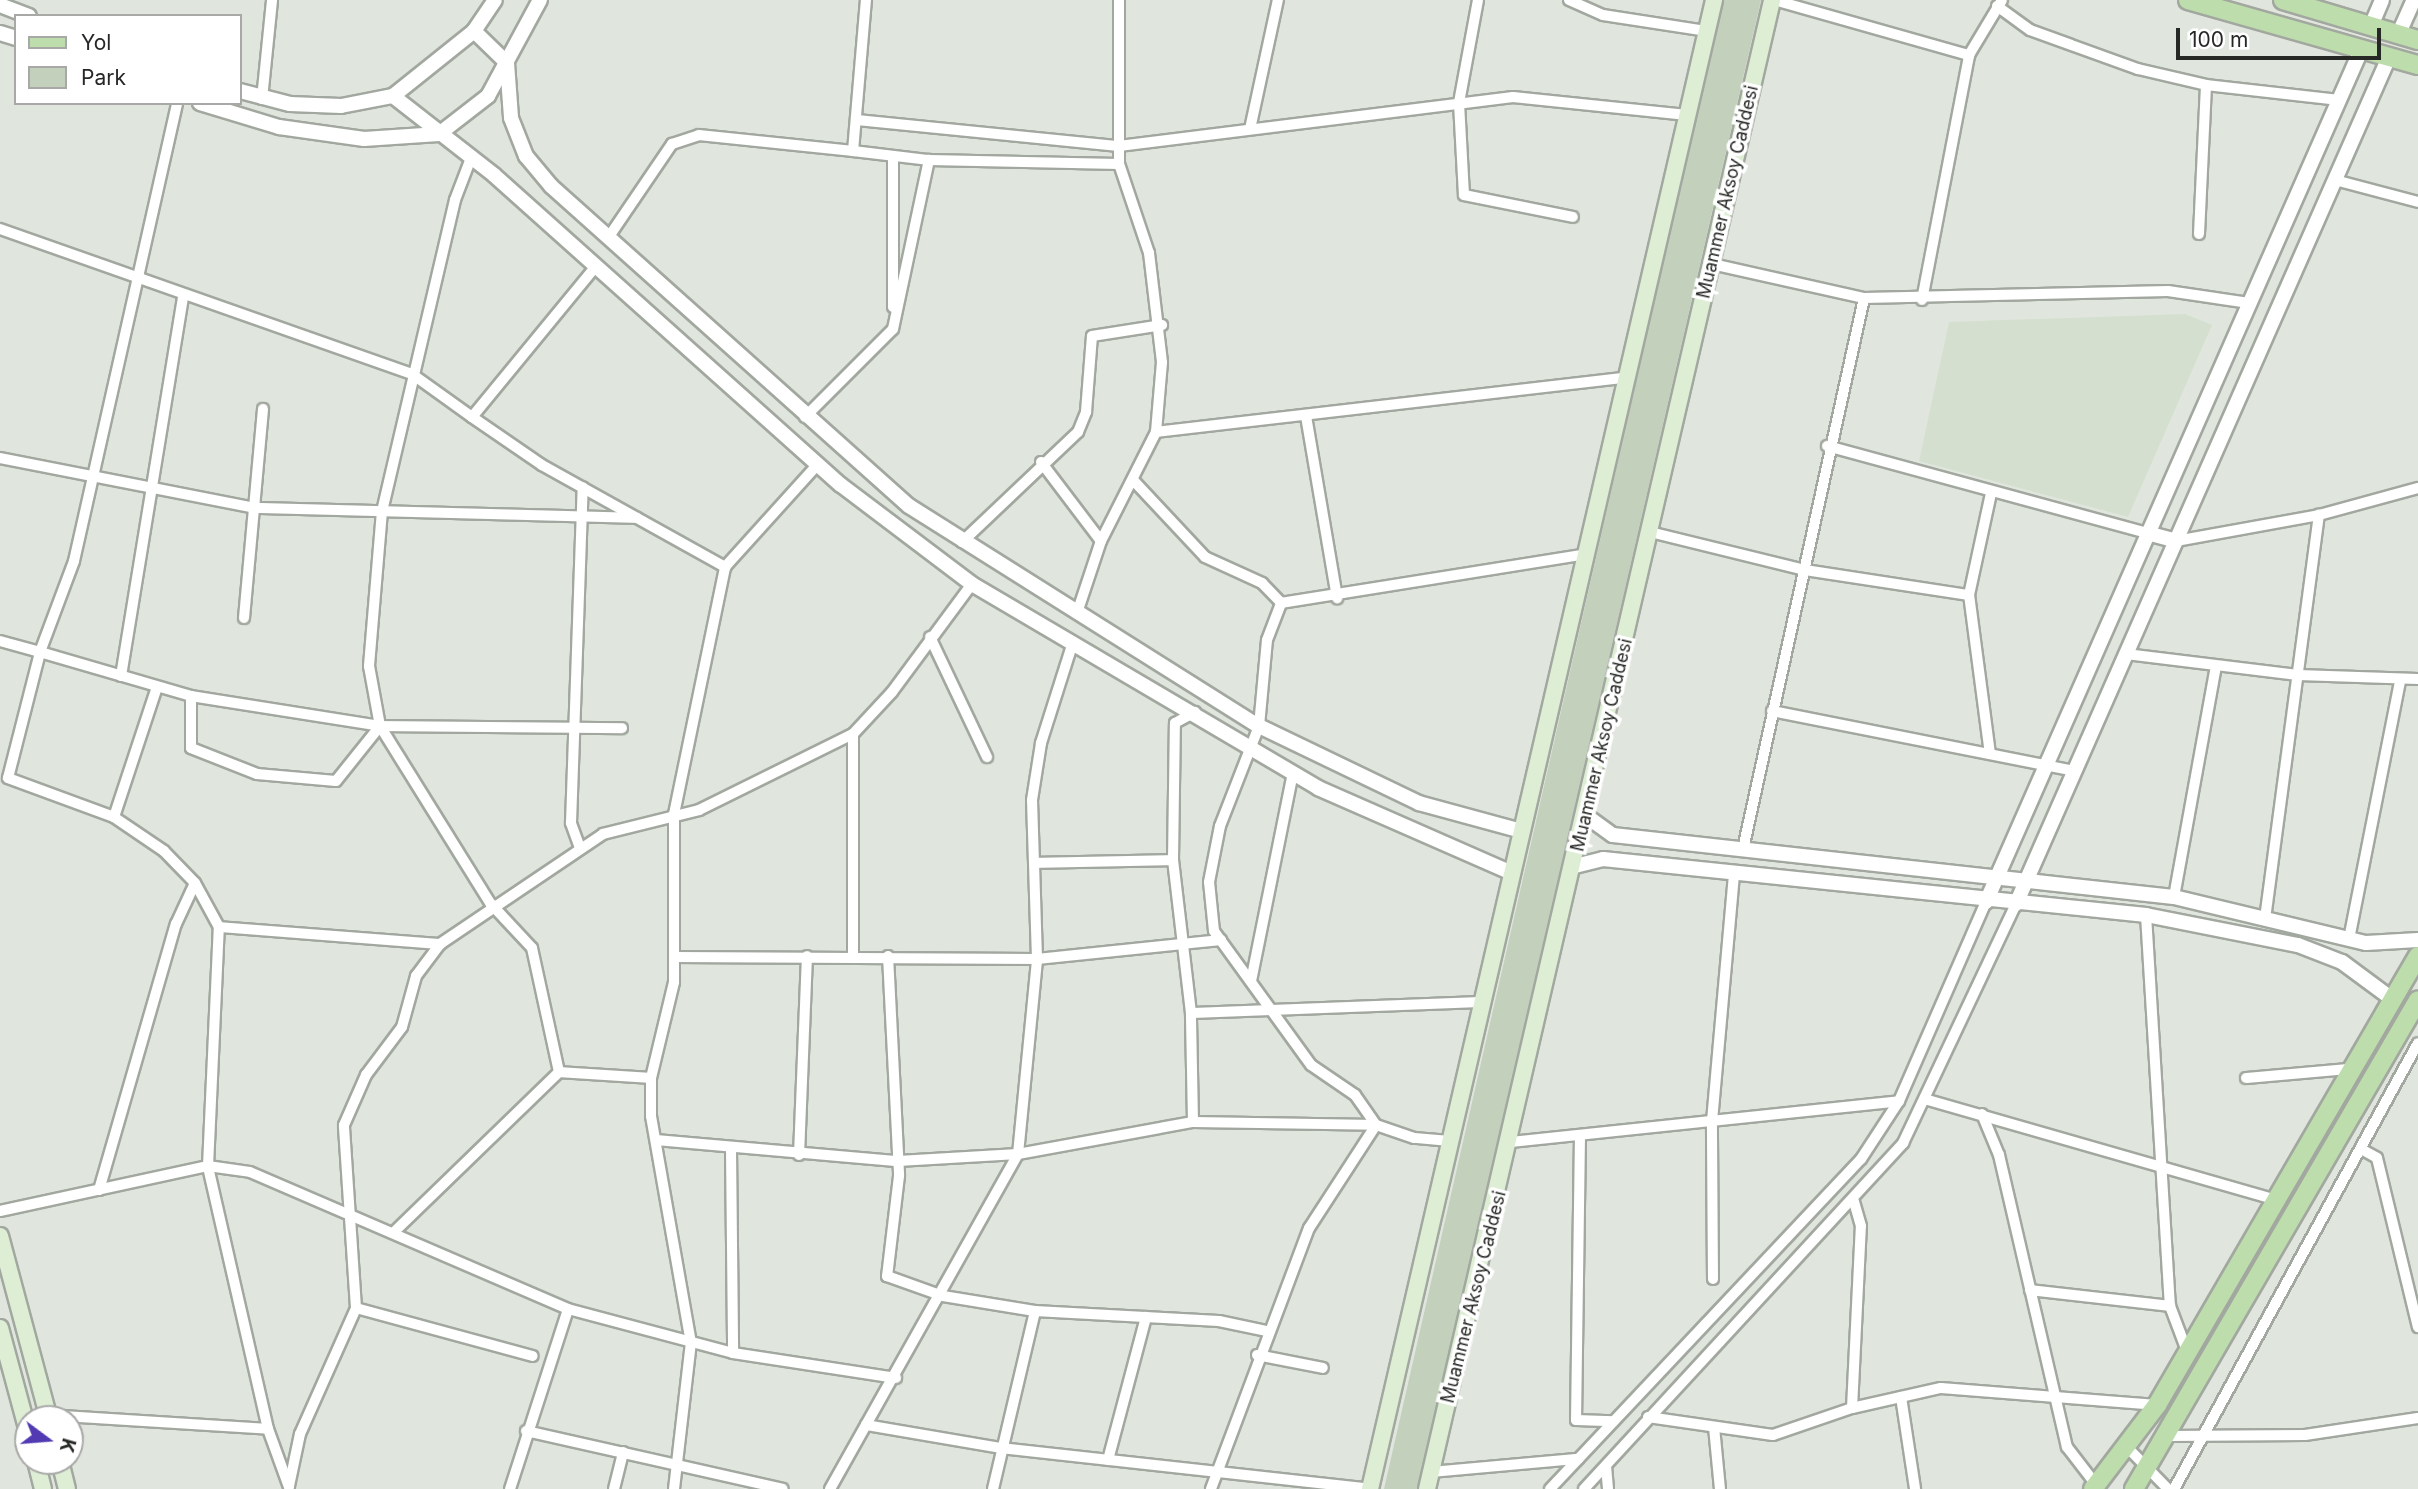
<!DOCTYPE html>
<html>
<head>
<meta charset="utf-8">
<style>
	body { margin:0 }
	#map { position:relative; width:2418px; height:1489px; overflow:hidden; background:#e0e6dd; font-family:Inter,sans-serif }
	div>[style] { position:absolute }
	[style*='--x'] { left:calc(var(--x)*1px); top:calc(var(--y)*1px); width:calc(var(--w)*1px); rotate:calc(var(--a)*1deg) }
	.built>* { inset:0; background:#d4dfcf }
	.green>* { inset:0; background:#c2d0bc }
	.roads { filter:drop-shadow(2px 0 #a2a89f) drop-shadow(-2px 0 #a2a89f) drop-shadow(0 2px #a2a89f) drop-shadow(0 -2px #a2a89f) }
	.minor>* { height:10px; margin:-5px; padding:0 5px; transform-origin:5px; border-radius:5px; background:#fff }
	.tertiary>* { height:14px; margin:-7px; padding:0 7px; transform-origin:7px; border-radius:7px; background:#fff }
	.secondary>* { height:16px; margin:-8px; padding:0 8px; transform-origin:8px; border-radius:8px; background:#deeed5 }
	.primary>* { height:18px; margin:-9px; padding:0 9px; transform-origin:9px; border-radius:9px; background:#bdddac }
	span { translate:-50% -50%; white-space:nowrap; text-align:center; line-height:1.15; -webkit-text-stroke:7px #fff; paint-order:stroke }
	.street-label { font-size:18px; color:#252824 }
	.legend { position:absolute; left:14px; top:14px; width:228px; height:91px; box-sizing:border-box; background:#fff; border:2px solid #a8a9a7; margin:0; padding:9px 12px; list-style:none; font-size:21px; color:#252824 }
	.legend li { display:flex; align-items:center; gap:14px; height:35px }
	.legend b { width:35px; border:2px solid #a8a9a7 }
	.north { position:absolute; left:14px; top:1405px; width:70px; height:70px; box-sizing:border-box; background:#fff; border:2px solid #a8a9a7; border-radius:50%; rotate:106deg; font-size:19px; font-weight:700; line-height:28px; text-align:center; color:#252824 }
	.north::after { content:''; display:block; margin:auto; width:24px; height:32px; background:#523bb2; clip-path:polygon(50% 0,100% 100%,50% 72%,0 100%) }
	.scale { position:absolute; left:2176px; top:28px; width:205px; height:32px; box-sizing:border-box; border:4px solid #252824; border-top:0; padding-left:9px; font-size:21px; line-height:24px; white-space:nowrap; color:#252824; -webkit-text-stroke:5px #fff; paint-order:stroke }
</style>
</head>
<body>
<div id="map">
	<div class="built">
		<i style="clip-path:polygon(2185px 314px,2212px 325px,2128px 517px,1919px 461px,1949px 322px)"></i>
	</div>
	<div class="green">
		<i style="clip-path:polygon(1723px 0,1761px 0,1417px 1489px,1384px 1489px)"></i>
	</div>
	<div class="roads">
		<div class="minor">
			<i style="--x:1478;--y:0;--w:105;--a:100.5"></i>
			<i style="--x:1459;--y:103;--w:92;--a:86.9"></i>
			<i style="--x:1464;--y:195;--w:111;--a:11.4"></i>
			<i style="--x:1569;--y:0;--w:37;--a:24"></i>
			<i style="--x:1603;--y:15;--w:104;--a:8.8"></i>
			<i style="--x:1774;--y:0;--w:203;--a:15.8"></i>
			<i style="--x:1997;--y:6;--w:41;--a:36"></i>
			<i style="--x:2030;--y:30;--w:115;--a:19.9"></i>
			<i style="--x:2138;--y:69;--w:70;--a:13.2"></i>
			<i style="--x:2206;--y:85;--w:134;--a:6.4"></i>
			<i style="--x:262;--y:99;--w:100;--a:-84.2"></i>
			<i style="--x:857;--y:120;--w:263;--a:5.7"></i>
			<i style="--x:1119;--y:146;--w:397;--a:-7.1"></i>
			<i style="--x:1513;--y:97;--w:175;--a:5.9"></i>
			<i style="--x:1250;--y:129;--w:132;--a:-77.8"></i>
			<i style="--x:853;--y:151;--w:77;--a:6.8"></i>
			<i style="--x:929;--y:160;--w:190;--a:1.2"></i>
			<i style="--x:471;--y:158;--w:45;--a:110.9"></i>
			<i style="--x:455;--y:200;--w:319;--a:103.2"></i>
			<i style="--x:382;--y:511;--w:156;--a:94.8"></i>
			<i style="--x:369;--y:666;--w:61;--a:79.6"></i>
			<i style="--x:380;--y:726;--w:242;--a:0.5"></i>
			<i style="--x:2335;--y:180;--w:86;--a:14.8"></i>
			<i style="--x:0;--y:229;--w:437;--a:19.4"></i>
			<i style="--x:412;--y:374;--w:74;--a:35.6"></i>
			<i style="--x:472;--y:417;--w:195;--a:-50.6"></i>
			<i style="--x:2199;--y:234;--w:149;--a:-87.3"></i>
			<i style="--x:608;--y:238;--w:114;--a:-55.8"></i>
			<i style="--x:672;--y:144;--w:28;--a:-18"></i>
			<i style="--x:699;--y:135;--w:155;--a:5.9"></i>
			<i style="--x:853;--y:151;--w:152;--a:-85.1"></i>
			<i style="--x:1712;--y:264;--w:156;--a:12.6"></i>
			<i style="--x:1864;--y:298;--w:304;--a:-1.3"></i>
			<i style="--x:2168;--y:291;--w:82;--a:8.4"></i>
			<i style="--x:1922;--y:300;--w:249;--a:-79.1"></i>
			<i style="--x:1969;--y:55;--w:64;--a:-59"></i>
			<i style="--x:893;--y:307;--w:151;--a:-90"></i>
			<i style="--x:1306;--y:416;--w:185;--a:80.3"></i>
			<i style="--x:472;--y:417;--w:85;--a:34.4"></i>
			<i style="--x:542;--y:465;--w:210;--a:29.1"></i>
			<i style="--x:805;--y:417;--w:124;--a:-45"></i>
			<i style="--x:893;--y:329;--w:173;--a:-78"></i>
			<i style="--x:1156;--y:432;--w:473;--a:-6.6"></i>
			<i style="--x:1827;--y:446;--w:332;--a:15.2"></i>
			<i style="--x:0;--y:458;--w:261;--a:11.1"></i>
			<i style="--x:256;--y:508;--w:381;--a:1.5"></i>
			<i style="--x:1041;--y:462;--w:99;--a:52.8"></i>
			<i style="--x:1133;--y:480;--w:105;--a:46.9"></i>
			<i style="--x:1205;--y:557;--w:63;--a:24.5"></i>
			<i style="--x:1262;--y:583;--w:28;--a:46"></i>
			<i style="--x:1650;--y:532;--w:160;--a:13.8"></i>
			<i style="--x:1805;--y:570;--w:166;--a:8.7"></i>
			<i style="--x:2176;--y:541;--w:145;--a:-10.3"></i>
			<i style="--x:2319;--y:515;--w:103;--a:-15.3"></i>
			<i style="--x:962;--y:542;--w:160;--a:-43.5"></i>
			<i style="--x:1078;--y:432;--w:22;--a:-68"></i>
			<i style="--x:1086;--y:412;--w:76;--a:-85.5"></i>
			<i style="--x:1092;--y:336;--w:71;--a:-8.9"></i>
			<i style="--x:1077;--y:613;--w:76;--a:-71.6"></i>
			<i style="--x:1101;--y:541;--w:122;--a:-63.2"></i>
			<i style="--x:1156;--y:432;--w:70;--a:-85.1"></i>
			<i style="--x:1162;--y:362;--w:110;--a:-96.8"></i>
			<i style="--x:1149;--y:253;--w:94;--a:-108.6"></i>
			<i style="--x:1119;--y:164;--w:164;--a:-90"></i>
			<i style="--x:244;--y:618;--w:210;--a:-84.8"></i>
			<i style="--x:930;--y:637;--w:133;--a:64.6"></i>
			<i style="--x:0;--y:641;--w:41;--a:15.4"></i>
			<i style="--x:40;--y:652;--w:97;--a:-69.5"></i>
			<i style="--x:74;--y:561;--w:469;--a:-77.3"></i>
			<i style="--x:2126;--y:654;--w:173;--a:7"></i>
			<i style="--x:2298;--y:675;--w:120;--a:1.9"></i>
			<i style="--x:121;--y:676;--w:383;--a:-80.7"></i>
			<i style="--x:191;--y:696;--w:52;--a:90"></i>
			<i style="--x:191;--y:748;--w:71;--a:21.5"></i>
			<i style="--x:257;--y:774;--w:79;--a:5.1"></i>
			<i style="--x:336;--y:781;--w:70;--a:-51.3"></i>
			<i style="--x:1772;--y:711;--w:308;--a:11.2"></i>
			<i style="--x:380;--y:726;--w:210;--a:58.1"></i>
			<i style="--x:491;--y:904;--w:60;--a:47"></i>
			<i style="--x:532;--y:948;--w:127;--a:77.7"></i>
			<i style="--x:559;--y:1072;--w:92;--a:3.7"></i>
			<i style="--x:853;--y:734;--w:221;--a:90"></i>
			<i style="--x:1990;--y:754;--w:160;--a:-97.5"></i>
			<i style="--x:1969;--y:595;--w:104;--a:-77.8"></i>
			<i style="--x:114;--y:817;--w:137;--a:-71.7"></i>
			<i style="--x:580;--y:848;--w:27;--a:-110"></i>
			<i style="--x:571;--y:823;--w:336;--a:-88"></i>
			<i style="--x:1743;--y:849;--w:564;--a:-77.61"></i>
			<i style="--x:1035;--y:863;--w:138;--a:-1.2"></i>
			<i style="--x:2174;--y:897;--w:234;--a:-79.7"></i>
			<i style="--x:2146;--y:915;--w:392;--a:86.5"></i>
			<i style="--x:2170;--y:1306;--w:48;--a:69.3"></i>
			<i style="--x:2265;--y:919;--w:408;--a:-82.4"></i>
			<i style="--x:219;--y:927;--w:222;--a:4.4"></i>
			<i style="--x:2349;--y:939;--w:263;--a:-78.8"></i>
			<i style="--x:888;--y:956;--w:220;--a:87.1"></i>
			<i style="--x:899;--y:1176;--w:101;--a:96.8"></i>
			<i style="--x:887;--y:1276;--w:59;--a:19.7"></i>
			<i style="--x:943;--y:1296;--w:93;--a:9.3"></i>
			<i style="--x:1035;--y:1311;--w:184;--a:3.1"></i>
			<i style="--x:1219;--y:1321;--w:48;--a:12"></i>
			<i style="--x:675;--y:957;--w:362;--a:0.3"></i>
			<i style="--x:1037;--y:959;--w:185;--a:-5.9"></i>
			<i style="--x:1251;--y:981;--w:212;--a:-78.6"></i>
			<i style="--x:1191;--y:1013;--w:154;--a:-96.7"></i>
			<i style="--x:1173;--y:860;--w:137;--a:-89.2"></i>
			<i style="--x:1175;--y:723;--w:23;--a:-29"></i>
			<i style="--x:2246;--y:1078;--w:103;--a:-5"></i>
			<i style="--x:1928;--y:1100;--w:360;--a:16"></i>
			<i style="--x:1982;--y:1114;--w:44;--a:67.5"></i>
			<i style="--x:1999;--y:1155;--w:300;--a:76.9"></i>
			<i style="--x:2067;--y:1447;--w:49;--a:52.4"></i>
			<i style="--x:1193;--y:1122;--w:109;--a:-91.1"></i>
			<i style="--x:1191;--y:1013;--w:291;--a:-2.2"></i>
			<i style="--x:1580;--y:1135;--w:285;--a:90.8"></i>
			<i style="--x:1576;--y:1420;--w:37;--a:2"></i>
			<i style="--x:656;--y:1140;--w:243;--a:5"></i>
			<i style="--x:898;--y:1161;--w:120;--a:-3.3"></i>
			<i style="--x:1018;--y:1154;--w:178;--a:-10.4"></i>
			<i style="--x:1193;--y:1122;--w:183;--a:0.9"></i>
			<i style="--x:1376;--y:1125;--w:123;--a:123"></i>
			<i style="--x:1309;--y:1228;--w:279;--a:110.6"></i>
			<i style="--x:1450;--y:1141;--w:36;--a:-175"></i>
			<i style="--x:1414;--y:1138;--w:40;--a:-161.1"></i>
			<i style="--x:1376;--y:1125;--w:37;--a:-125"></i>
			<i style="--x:1355;--y:1095;--w:53;--a:-145.7"></i>
			<i style="--x:1311;--y:1065;--w:165;--a:-125.9"></i>
			<i style="--x:1214;--y:931;--w:49;--a:-95.8"></i>
			<i style="--x:1209;--y:882;--w:57;--a:-78.9"></i>
			<i style="--x:1220;--y:826;--w:107;--a:-68.7"></i>
			<i style="--x:1259;--y:726;--w:86;--a:-84.7"></i>
			<i style="--x:1267;--y:640;--w:40;--a:-69"></i>
			<i style="--x:1281;--y:603;--w:309;--a:-9.1"></i>
			<i style="--x:1511;--y:1142;--w:390;--a:-6"></i>
			<i style="--x:731;--y:1149;--w:204;--a:89.4"></i>
			<i style="--x:2361;--y:1149;--w:18;--a:29"></i>
			<i style="--x:2377;--y:1158;--w:174;--a:76.4"></i>
			<i style="--x:799;--y:1155;--w:199;--a:-87.7"></i>
			<i style="--x:99;--y:1190;--w:277;--a:-73.9"></i>
			<i style="--x:176;--y:924;--w:45;--a:-65.1"></i>
			<i style="--x:0;--y:1211;--w:213;--a:-12.2"></i>
			<i style="--x:208;--y:1166;--w:42;--a:8.1"></i>
			<i style="--x:250;--y:1172;--w:346;--a:23.3"></i>
			<i style="--x:568;--y:1309;--w:171;--a:14.9"></i>
			<i style="--x:733;--y:1353;--w:165;--a:8.7"></i>
			<i style="--x:394;--y:1232;--w:230;--a:-44.1"></i>
			<i style="--x:1713;--y:1279;--w:158;--a:-90.4"></i>
			<i style="--x:1712;--y:1121;--w:248;--a:-84.9"></i>
			<i style="--x:2030;--y:1290;--w:141;--a:6.5"></i>
			<i style="--x:356;--y:1308;--w:183;--a:15.2"></i>
			<i style="--x:1257;--y:1355;--w:67;--a:11.1"></i>
			<i style="--x:1901;--y:1397;--w:93;--a:81.3"></i>
			<i style="--x:1852;--y:1408;--w:182;--a:-87.2"></i>
			<i style="--x:1861;--y:1226;--w:26;--a:-106"></i>
			<i style="--x:48;--y:1415;--w:220;--a:3.6"></i>
			<i style="--x:1648;--y:1417;--w:126;--a:8.2"></i>
			<i style="--x:1773;--y:1435;--w:83;--a:-18.9"></i>
			<i style="--x:1852;--y:1408;--w:91;--a:-12.7"></i>
			<i style="--x:1941;--y:1388;--w:217;--a:4.5"></i>
			<i style="--x:866;--y:1425;--w:137;--a:9.7"></i>
			<i style="--x:1001;--y:1448;--w:371;--a:6.3"></i>
			<i style="--x:1714;--y:1427;--w:62;--a:84.5"></i>
			<i style="--x:526;--y:1431;--w:263;--a:12.7"></i>
			<i style="--x:2168;--y:1436;--w:137;--a:-0.4"></i>
			<i style="--x:2305;--y:1435;--w:114;--a:-8.6"></i>
			<i style="--x:2128;--y:1448;--w:57;--a:45.7"></i>
			<i style="--x:1108;--y:1460;--w:148;--a:-75.1"></i>
			<i style="--x:1606;--y:1466;--w:23;--a:85"></i>
			<i style="--x:1431;--y:1472;--w:148;--a:-5.1"></i>
			<i style="--x:289;--y:1486;--w:53;--a:-78.1"></i>
			<i style="--x:300;--y:1434;--w:138;--a:-66"></i>
			<i style="--x:356;--y:1308;--w:183;--a:-93.8"></i>
			<i style="--x:344;--y:1125;--w:55;--a:-66.3"></i>
			<i style="--x:366;--y:1075;--w:60;--a:-53.1"></i>
			<i style="--x:402;--y:1027;--w:53;--a:-74.6"></i>
			<i style="--x:416;--y:976;--w:40;--a:-53"></i>
			<i style="--x:440;--y:944;--w:197;--a:-34"></i>
			<i style="--x:603;--y:834;--w:99;--a:-14"></i>
			<i style="--x:699;--y:810;--w:172;--a:-26.3"></i>
			<i style="--x:853;--y:734;--w:57;--a:-47.1"></i>
			<i style="--x:892;--y:692;--w:134;--a:-53.5"></i>
			<i style="--x:289;--y:1487;--w:62;--a:-109.9"></i>
			<i style="--x:268;--y:1429;--w:270;--a:-102.9"></i>
			<i style="--x:208;--y:1166;--w:239;--a:-87.4"></i>
			<i style="--x:219;--y:927;--w:50;--a:-118.6"></i>
			<i style="--x:195;--y:883;--w:45;--a:-134.1"></i>
			<i style="--x:164;--y:851;--w:60;--a:-145.8"></i>
			<i style="--x:114;--y:817;--w:113;--a:-159.8"></i>
			<i style="--x:8;--y:778;--w:130;--a:-75.7"></i>
			<i style="--x:40;--y:652;--w:157;--a:16.2"></i>
			<i style="--x:191;--y:696;--w:191;--a:9"></i>
			<i style="--x:510;--y:1489;--w:189;--a:-72.1"></i>
			<i style="--x:614;--y:1489;--w:38;--a:-76"></i>
			<i style="--x:674;--y:1489;--w:147;--a:-83.4"></i>
			<i style="--x:691;--y:1343;--w:230;--a:-100"></i>
			<i style="--x:651;--y:1116;--w:38;--a:-90"></i>
			<i style="--x:651;--y:1078;--w:99;--a:-76.5"></i>
			<i style="--x:674;--y:982;--w:168;--a:-90"></i>
			<i style="--x:674;--y:814;--w:252;--a:-78.3"></i>
			<i style="--x:725;--y:567;--w:139;--a:-47.9"></i>
			<i style="--x:830;--y:1489;--w:384;--a:-60.7"></i>
			<i style="--x:1018;--y:1154;--w:196;--a:-84.4"></i>
			<i style="--x:1037;--y:959;--w:159;--a:-91.8"></i>
			<i style="--x:1032;--y:800;--w:58;--a:-81"></i>
			<i style="--x:1041;--y:743;--w:106;--a:-72.4"></i>
			<i style="--x:993;--y:1489;--w:183;--a:-76.7"></i>
			<i style="--x:1550;--y:1489;--w:453;--a:-46.7"></i>
			<i style="--x:1861;--y:1159;--w:69;--a:-56.8"></i>
			<i style="--x:1899;--y:1101;--w:217;--a:-66.4"></i>
			<i style="--x:1584;--y:1489;--w:471;--a:-47.3"></i>
			<i style="--x:1903;--y:1143;--w:264;--a:-64.7"></i>
			<i style="--x:2174;--y:1489;--w:508;--a:-61.32"></i>
		</div>
		<div class="tertiary">
			<i style="--x:0;--y:5;--w:31;--a:21"></i>
			<i style="--x:2371;--y:26;--w:28;--a:-67"></i>
			<i style="--x:474;--y:31;--w:46;--a:44.1"></i>
			<i style="--x:507;--y:63;--w:55;--a:85.8"></i>
			<i style="--x:511;--y:118;--w:41;--a:68.5"></i>
			<i style="--x:526;--y:156;--w:39;--a:50"></i>
			<i style="--x:551;--y:186;--w:480;--a:41.8"></i>
			<i style="--x:909;--y:506;--w:413;--a:32.2"></i>
			<i style="--x:1259;--y:726;--w:178;--a:25.7"></i>
			<i style="--x:1419;--y:803;--w:107;--a:15.2"></i>
			<i style="--x:0;--y:33;--w:17;--a:17"></i>
			<i style="--x:2399;--y:33;--w:36;--a:-66"></i>
			<i style="--x:240;--y:91;--w:52;--a:14.6"></i>
			<i style="--x:290;--y:104;--w:51;--a:2.2"></i>
			<i style="--x:341;--y:106;--w:53;--a:-10.9"></i>
			<i style="--x:393;--y:96;--w:104;--a:-38.7"></i>
			<i style="--x:474;--y:31;--w:37;--a:-56"></i>
			<i style="--x:393;--y:96;--w:128;--a:38"></i>
			<i style="--x:494;--y:175;--w:465;--a:41.8"></i>
			<i style="--x:841;--y:485;--w:164;--a:37.1"></i>
			<i style="--x:972;--y:584;--w:402;--a:30.5"></i>
			<i style="--x:1318;--y:788;--w:212;--a:23.7"></i>
			<i style="--x:200;--y:103;--w:83;--a:16.9"></i>
			<i style="--x:279;--y:127;--w:86;--a:8"></i>
			<i style="--x:364;--y:139;--w:75;--a:-3.8"></i>
			<i style="--x:439;--y:134;--w:62;--a:-37.8"></i>
			<i style="--x:488;--y:96;--w:109;--a:-61.6"></i>
			<i style="--x:2147;--y:533;--w:30;--a:15"></i>
			<i style="--x:1585;--y:815;--w:34;--a:36"></i>
			<i style="--x:1613;--y:835;--w:564;--a:6.31"></i>
			<i style="--x:2174;--y:897;--w:197;--a:13.5"></i>
			<i style="--x:2366;--y:943;--w:52;--a:-3.3"></i>
			<i style="--x:1575;--y:866;--w:29;--a:-14"></i>
			<i style="--x:1603;--y:859;--w:546;--a:5.89"></i>
			<i style="--x:2146;--y:915;--w:155;--a:11.2"></i>
			<i style="--x:2298;--y:945;--w:47;--a:21.1"></i>
			<i style="--x:2342;--y:962;--w:62;--a:36.5"></i>
			<i style="--x:1986;--y:902;--w:931;--a:-66.24"></i>
			<i style="--x:2016;--y:904;--w:925;--a:-66.23"></i>
		</div>
		<div class="secondary">
			<i style="--x:0;--y:1236;--w:189;--a:75"></i>
			<i style="--x:0;--y:1328;--w:108;--a:74.9"></i>
			<i style="--x:36;--y:1461;--w:29;--a:76"></i>
			<i style="--x:60;--y:1461;--w:29;--a:76"></i>
			<i style="--x:1370;--y:1489;--w:1528;--a:-76.99"></i>
			<i style="--x:1427;--y:1489;--w:1528;--a:-76.95"></i>
		</div>
		<div class="primary">
			<i style="--x:2188;--y:0;--w:239;--a:15.8"></i>
			<i style="--x:2283;--y:0;--w:141;--a:16.5"></i>
			<i style="--x:2093;--y:1489;--w:106;--a:-52.7"></i>
			<i style="--x:2157;--y:1405;--w:519;--a:-59.83"></i>
			<i style="--x:2134;--y:1489;--w:565;--a:-59.85"></i>
		</div>
	</div>
	<div class="street-label">
		<span style="left:1728px;top:192px;rotate:-77deg">Muammer Aksoy Caddesi</span>
		<span style="left:1602px;top:745px;rotate:-77deg">Muammer Aksoy Caddesi</span>
		<span style="left:1474px;top:1297px;rotate:-76deg">Muammer Aksoy Caddesi</span>
	</div>
	<ul class="legend">
	<li><b style="height:9px;background:#bdddac"></b>Yol</li>
	<li><b style="height:19px;background:#c2d0bc"></b>Park</li>
	</ul>
	<div class="north">K</div>
	<div class="scale">100 m</div>
</div>
</body>
</html>
